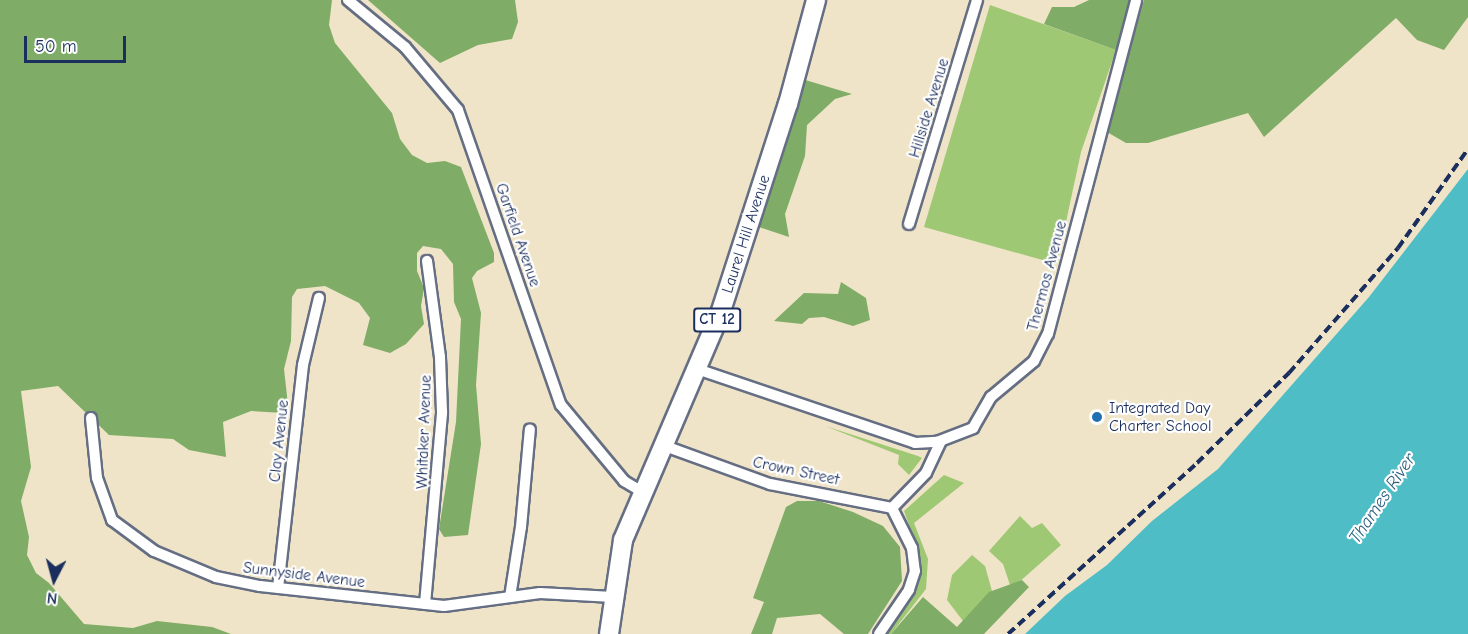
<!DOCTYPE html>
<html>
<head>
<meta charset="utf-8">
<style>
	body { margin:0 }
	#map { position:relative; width:1468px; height:634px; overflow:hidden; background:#efe4c7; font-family:"Comic Neue",sans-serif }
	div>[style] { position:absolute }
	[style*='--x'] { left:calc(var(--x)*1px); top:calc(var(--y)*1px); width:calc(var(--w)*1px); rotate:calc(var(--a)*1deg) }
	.green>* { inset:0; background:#9fc874 }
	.forest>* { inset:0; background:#7fac66 }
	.water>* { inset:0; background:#4ebdc6 }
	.roads { filter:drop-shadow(2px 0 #656e83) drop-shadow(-2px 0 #656e83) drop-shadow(0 2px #656e83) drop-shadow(0 -2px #656e83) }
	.minor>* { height:10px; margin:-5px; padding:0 5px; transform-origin:5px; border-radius:5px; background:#fff }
	.trunk>* { height:18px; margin:-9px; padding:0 9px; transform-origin:9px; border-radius:9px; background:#fff }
	.rail>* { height:4px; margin-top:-2px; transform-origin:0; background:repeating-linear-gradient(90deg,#1b2f5e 0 9px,transparent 0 13.5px) }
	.dots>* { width:16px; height:16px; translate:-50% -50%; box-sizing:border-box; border:3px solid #fff; border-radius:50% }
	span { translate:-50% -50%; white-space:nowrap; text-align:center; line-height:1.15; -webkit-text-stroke:4.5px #fff; paint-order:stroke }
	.shield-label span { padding:2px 4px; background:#fff; border:2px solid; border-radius:4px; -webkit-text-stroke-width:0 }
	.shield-label { font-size:15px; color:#1b2f5e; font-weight:700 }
	.street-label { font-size:16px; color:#1b2f5e }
	.poi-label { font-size:16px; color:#1b2f5e }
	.left { translate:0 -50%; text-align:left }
	.water-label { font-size:18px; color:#2d6182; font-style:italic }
	.north { position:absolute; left:24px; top:550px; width:60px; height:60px; -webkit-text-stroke:4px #fff; paint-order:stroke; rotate:186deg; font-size:16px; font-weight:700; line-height:24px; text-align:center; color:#1b2f5e }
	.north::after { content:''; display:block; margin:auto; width:21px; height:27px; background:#1b2f5e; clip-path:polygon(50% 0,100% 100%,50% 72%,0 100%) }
	.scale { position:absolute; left:24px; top:36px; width:102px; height:27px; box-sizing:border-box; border:3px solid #1b2f5e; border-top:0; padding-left:8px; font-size:18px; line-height:21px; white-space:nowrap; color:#1b2f5e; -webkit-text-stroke:4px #fff; paint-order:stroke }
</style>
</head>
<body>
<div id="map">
	<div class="green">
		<i style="clip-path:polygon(990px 5px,1116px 50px,1081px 152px,1057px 264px,924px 227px)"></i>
		<i style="clip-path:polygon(825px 426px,918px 456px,922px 458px,909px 475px,898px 464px,899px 455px)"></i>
		<i style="clip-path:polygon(944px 475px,964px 483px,914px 523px,928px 559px,926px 589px,891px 634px,885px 634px,911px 598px,918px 580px,918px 550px,904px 511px)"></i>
		<i style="clip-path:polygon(1020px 516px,1032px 528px,1042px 523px,1061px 545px,1018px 583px,1010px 585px,1003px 564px,989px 551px)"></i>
		<i style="clip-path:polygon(972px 555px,985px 566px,992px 591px,963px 621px,947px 600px,952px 575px)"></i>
	</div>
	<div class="forest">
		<i style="clip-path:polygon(0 0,332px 0,329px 25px,335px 43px,392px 113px,400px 139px,412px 155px,427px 163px,445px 161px,461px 167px,494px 253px,494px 262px,477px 271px,472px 278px,481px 313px,476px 385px,481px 444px,468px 535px,444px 537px,439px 529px,456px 422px,461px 319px,454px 302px,453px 264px,441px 249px,423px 246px,417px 253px,417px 271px,424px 288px,421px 306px,424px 324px,406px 344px,390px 353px,363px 345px,370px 318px,359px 303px,325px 286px,297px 289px,292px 297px,291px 341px,284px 369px,288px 405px,284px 413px,251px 411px,223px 422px,226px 457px,189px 450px,173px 439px,109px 435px,58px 386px,21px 391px,31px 467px,21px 501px,29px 537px,27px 555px,36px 573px,49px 583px,84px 624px,133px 628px,157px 621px,212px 627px,231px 634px,0 634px)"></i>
		<i style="clip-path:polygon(368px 0,515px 0,518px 22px,512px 39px,478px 45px,440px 63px)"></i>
		<i style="clip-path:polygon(1089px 0,1131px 0,1116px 50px,1044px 24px,1052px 7px,1074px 7px)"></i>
		<i style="clip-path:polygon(1144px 0,1468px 0,1468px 17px,1444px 50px,1417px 40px,1396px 18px,1264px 137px,1248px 113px,1148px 143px,1126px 143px,1107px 132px)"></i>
		<i style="clip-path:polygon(802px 79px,852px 94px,835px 99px,807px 125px,805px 156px,785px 214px,789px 237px,756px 226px)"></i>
		<i style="clip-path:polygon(841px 282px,866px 298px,870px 320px,853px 326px,824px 317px,809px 318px,802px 324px,774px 321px,804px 293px,838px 294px)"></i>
		<i style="clip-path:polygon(797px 501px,819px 501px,853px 512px,883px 526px,900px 547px,902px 581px,868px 634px,844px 634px,820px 614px,777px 618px,772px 634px,751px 634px,764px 602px,753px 598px,786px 507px)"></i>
		<i style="clip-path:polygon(1022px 580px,1029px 587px,984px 634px,891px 634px,923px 597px,957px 627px,989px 592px)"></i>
	</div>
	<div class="water">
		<i style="clip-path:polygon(1468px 169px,1468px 634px,1025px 634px,1065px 596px,1107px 565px,1152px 521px,1218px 469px,1369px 297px)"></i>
	</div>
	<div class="roads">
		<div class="minor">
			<i style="--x:348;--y:0;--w:74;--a:39.5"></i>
			<i style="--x:405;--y:47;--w:82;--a:49.9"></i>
			<i style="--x:458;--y:110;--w:312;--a:70.8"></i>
			<i style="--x:561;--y:405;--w:99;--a:50.3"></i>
			<i style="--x:624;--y:481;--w:21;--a:31"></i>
			<i style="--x:909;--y:224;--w:234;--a:-73.1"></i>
			<i style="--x:697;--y:369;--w:230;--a:18.7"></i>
			<i style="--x:915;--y:443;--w:22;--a:-3"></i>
			<i style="--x:937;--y:442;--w:39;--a:-21"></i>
			<i style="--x:973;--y:428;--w:36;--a:-60"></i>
			<i style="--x:991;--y:397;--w:56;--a:-39.9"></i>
			<i style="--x:1034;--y:361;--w:30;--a:-63"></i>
			<i style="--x:1048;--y:334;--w:345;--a:-75.2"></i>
			<i style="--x:91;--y:418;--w:60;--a:84.3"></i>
			<i style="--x:97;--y:478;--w:45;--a:70.3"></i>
			<i style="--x:112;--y:520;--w:52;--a:36.4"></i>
			<i style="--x:154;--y:551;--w:67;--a:22.8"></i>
			<i style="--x:216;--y:577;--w:45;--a:11.6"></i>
			<i style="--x:260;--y:586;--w:185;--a:6.2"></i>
			<i style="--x:444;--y:606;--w:97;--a:-7.7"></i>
			<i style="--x:540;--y:593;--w:73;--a:3.1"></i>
			<i style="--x:662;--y:445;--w:115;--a:19.9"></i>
			<i style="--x:770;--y:484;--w:124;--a:11.1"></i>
			<i style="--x:892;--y:508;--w:45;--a:63.4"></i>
			<i style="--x:912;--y:548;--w:23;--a:83"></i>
			<i style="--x:915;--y:571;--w:20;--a:108"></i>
			<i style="--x:909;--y:590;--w:53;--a:124.3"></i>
			<i style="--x:892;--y:508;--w:49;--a:-45.8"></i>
			<i style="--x:926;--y:473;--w:35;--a:-65"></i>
			<i style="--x:278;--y:588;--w:224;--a:-83.6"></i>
			<i style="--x:303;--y:365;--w:69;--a:-76.6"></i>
			<i style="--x:510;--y:597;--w:71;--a:-81.1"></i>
			<i style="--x:521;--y:527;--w:98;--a:-84.8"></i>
			<i style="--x:425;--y:604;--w:193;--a:-84.9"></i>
			<i style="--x:442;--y:412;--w:55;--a:-92.1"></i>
			<i style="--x:440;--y:357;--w:97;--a:-97.7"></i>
		</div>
		<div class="trunk">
			<i style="--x:609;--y:634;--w:95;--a:-81.5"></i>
			<i style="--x:623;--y:540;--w:246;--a:-66.8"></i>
			<i style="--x:720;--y:314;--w:221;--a:-72.1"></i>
			<i style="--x:788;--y:104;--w:108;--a:-74.9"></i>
		</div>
	</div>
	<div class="rail">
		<i style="--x:1008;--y:634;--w:255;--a:-42.1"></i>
		<i style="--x:1197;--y:463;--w:129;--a:-44.4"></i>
		<i style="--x:1289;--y:373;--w:166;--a:-48.9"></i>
		<i style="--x:1398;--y:248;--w:121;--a:-54.7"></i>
	</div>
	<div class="dots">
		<i style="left:1097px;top:417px;background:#1f6fb2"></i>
	</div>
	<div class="shield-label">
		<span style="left:717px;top:320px">CT 12</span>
	</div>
	<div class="street-label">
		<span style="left:929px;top:108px;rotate:-73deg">Hillside Avenue</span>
		<span style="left:746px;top:234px;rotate:-72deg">Laurel Hill Avenue</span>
		<span style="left:518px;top:235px;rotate:71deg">Garfield Avenue</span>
		<span style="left:1047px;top:276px;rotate:-75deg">Thermos Avenue</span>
		<span style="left:424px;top:432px;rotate:-88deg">Whitaker Avenue</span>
		<span style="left:279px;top:441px;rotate:-84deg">Clay Avenue</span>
		<span style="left:796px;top:471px;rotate:12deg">Crown Street</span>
		<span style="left:304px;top:575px;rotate:7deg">Sunnyside Avenue</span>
	</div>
	<div class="poi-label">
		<span class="left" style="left:1109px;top:417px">Integrated Day<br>Charter School</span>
	</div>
	<div class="water-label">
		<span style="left:1383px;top:499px;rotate:-56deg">Thames River</span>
	</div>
	<div class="north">N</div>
	<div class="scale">50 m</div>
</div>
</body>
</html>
